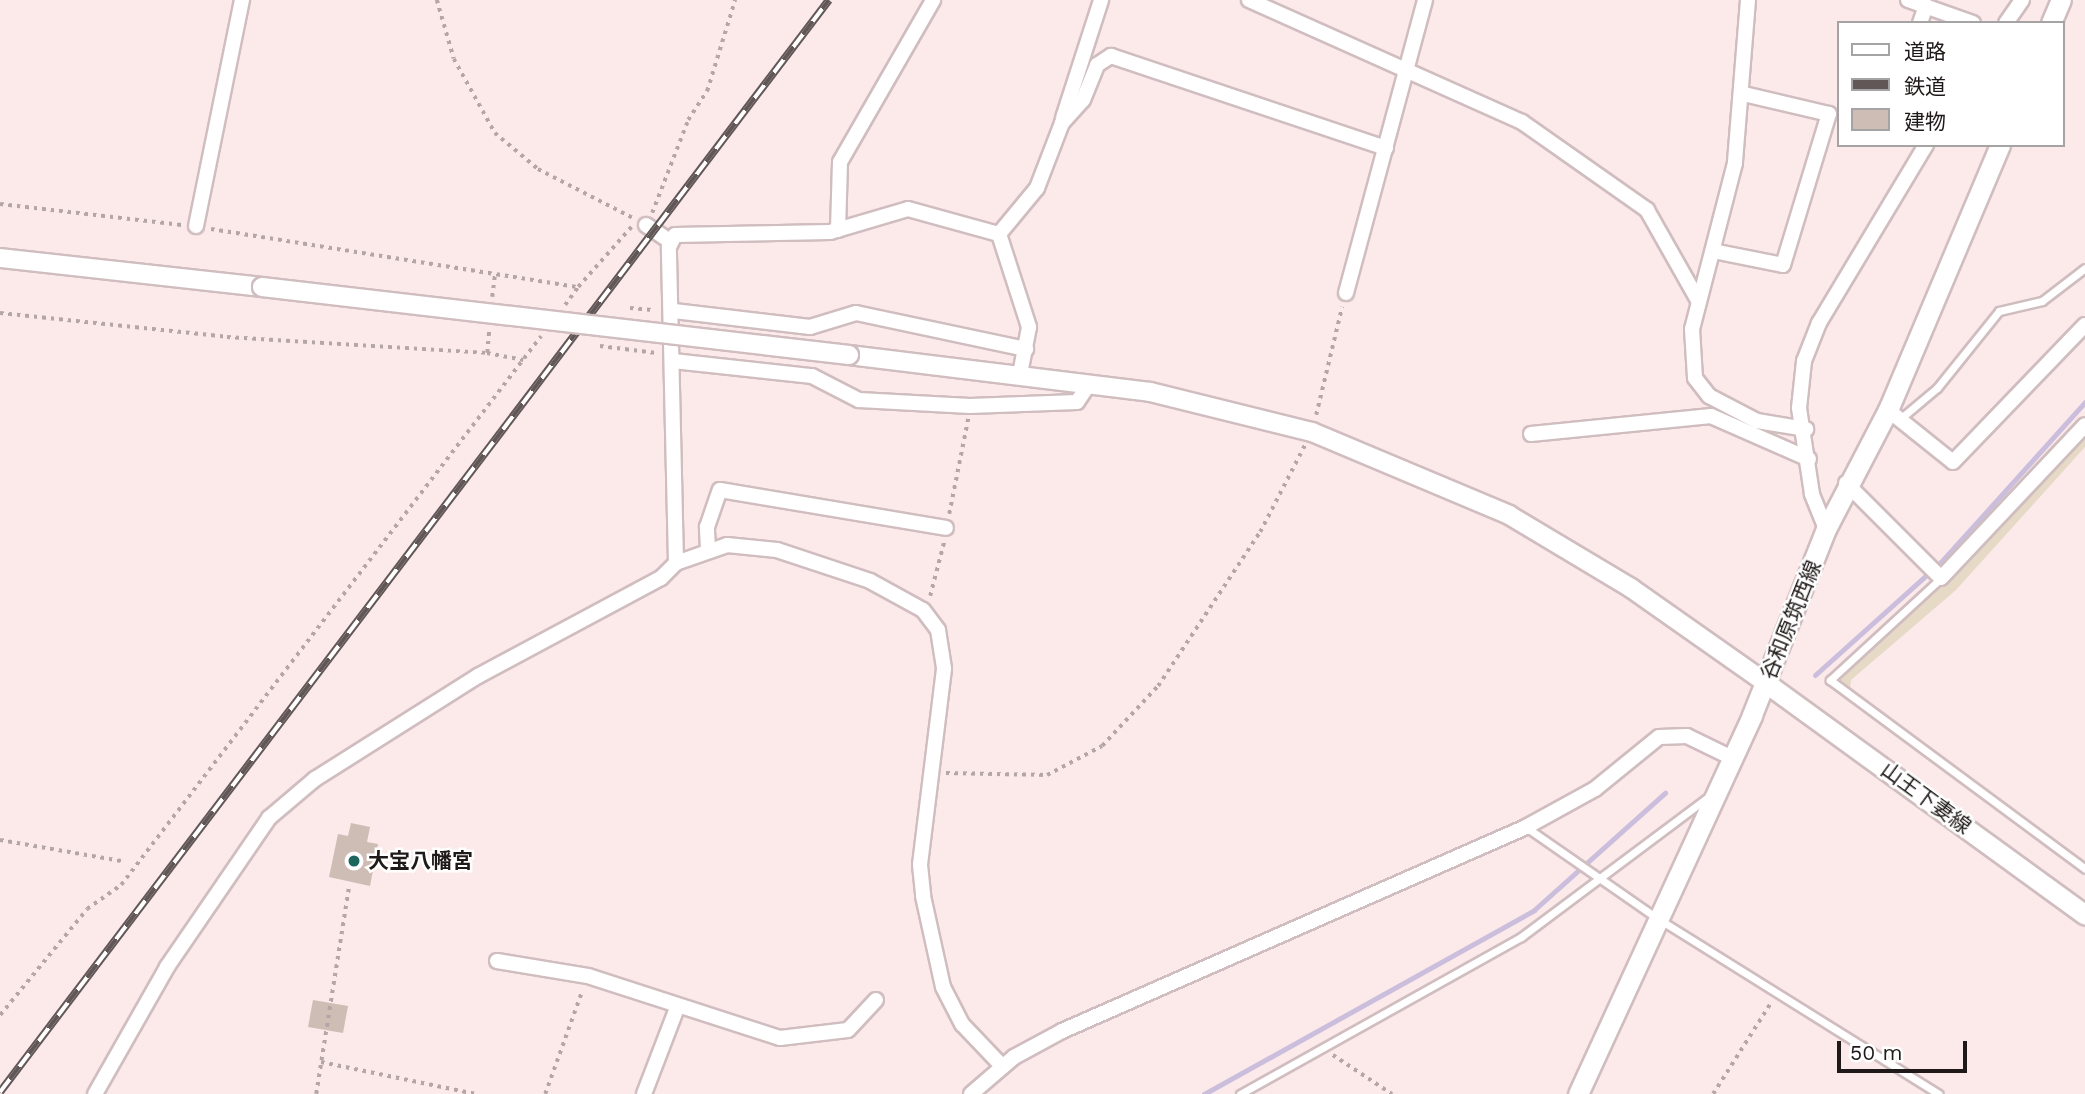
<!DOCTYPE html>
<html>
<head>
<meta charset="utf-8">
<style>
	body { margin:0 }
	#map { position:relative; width:2085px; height:1094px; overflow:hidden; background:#fce9ea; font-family:"Work Sans","Noto Sans JP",sans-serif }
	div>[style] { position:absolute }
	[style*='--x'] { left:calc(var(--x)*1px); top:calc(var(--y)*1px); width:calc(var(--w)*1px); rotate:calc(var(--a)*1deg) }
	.green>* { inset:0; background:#e6dac7 }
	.stream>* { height:5px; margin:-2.5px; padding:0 2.5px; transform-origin:2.5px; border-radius:2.5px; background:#cbbedd }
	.building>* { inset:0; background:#cdbdb5 }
	.path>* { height:3.5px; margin-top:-1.75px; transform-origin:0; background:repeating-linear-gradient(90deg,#b4a5a6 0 3.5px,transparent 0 8.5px) }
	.roads { filter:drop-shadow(2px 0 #d0bdbf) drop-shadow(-2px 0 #d0bdbf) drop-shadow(0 2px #d0bdbf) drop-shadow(0 -2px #d0bdbf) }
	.service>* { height:7px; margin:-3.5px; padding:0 3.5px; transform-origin:3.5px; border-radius:3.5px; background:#fff }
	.minor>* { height:14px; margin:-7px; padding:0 7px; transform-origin:7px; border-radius:7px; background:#fff }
	.tertiary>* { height:18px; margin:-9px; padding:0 9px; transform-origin:9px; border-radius:9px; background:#fff }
	.secondary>* { height:19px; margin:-9.5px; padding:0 9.5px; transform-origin:9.5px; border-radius:9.5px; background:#fff }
	.rail>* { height:8px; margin-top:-4px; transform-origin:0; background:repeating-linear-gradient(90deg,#fff 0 16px,#615757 0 32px); box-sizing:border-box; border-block:2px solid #615757 }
	.bridges { filter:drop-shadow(2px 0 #d0bdbf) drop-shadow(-2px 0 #d0bdbf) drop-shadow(0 2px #d0bdbf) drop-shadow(0 -2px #d0bdbf) }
	.tertiary-bridge>* { height:18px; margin:-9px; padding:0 9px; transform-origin:9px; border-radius:9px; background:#fff }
	.dots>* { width:19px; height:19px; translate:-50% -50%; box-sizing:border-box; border:4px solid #fff; border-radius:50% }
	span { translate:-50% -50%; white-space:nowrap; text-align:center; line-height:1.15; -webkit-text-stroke:5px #fff; paint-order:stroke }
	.street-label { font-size:21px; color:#1f1919 }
	.poi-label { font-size:21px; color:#1f1919; font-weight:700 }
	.left { translate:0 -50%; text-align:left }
	.legend { position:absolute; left:1837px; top:21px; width:228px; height:126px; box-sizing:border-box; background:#fff; border:2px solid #a5a3a3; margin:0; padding:9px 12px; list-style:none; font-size:21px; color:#1f1919 }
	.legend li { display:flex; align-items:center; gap:14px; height:35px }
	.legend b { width:35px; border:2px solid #a5a3a3 }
	.scale { position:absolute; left:1837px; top:1041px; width:130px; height:32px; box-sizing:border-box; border:4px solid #1f1919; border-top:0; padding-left:9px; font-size:21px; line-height:24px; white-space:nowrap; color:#1f1919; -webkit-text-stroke:5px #fff; paint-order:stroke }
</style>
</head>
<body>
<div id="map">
	<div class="green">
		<i style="clip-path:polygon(2085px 430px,2085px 447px,1956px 590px,1851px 680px,1850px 690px,1840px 682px,1839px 677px,1946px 581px)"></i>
	</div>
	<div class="stream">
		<i style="--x:1815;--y:675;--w:169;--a:-41.9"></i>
		<i style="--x:1941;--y:562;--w:215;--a:-48"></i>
		<i style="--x:1204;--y:1094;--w:378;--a:-29.1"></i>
		<i style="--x:1534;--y:910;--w:176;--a:-41.8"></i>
	</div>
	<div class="building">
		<i style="clip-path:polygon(351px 823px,370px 827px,367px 842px,378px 844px,370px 886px,329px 877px,338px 834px,348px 836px)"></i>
		<i style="clip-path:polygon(313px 1000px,348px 1006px,343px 1033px,308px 1027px)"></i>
	</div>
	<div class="path">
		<i style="--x:437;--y:0;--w:61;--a:73.9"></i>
		<i style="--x:454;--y:59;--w:85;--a:61"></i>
		<i style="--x:495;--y:133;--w:56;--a:39.9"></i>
		<i style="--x:538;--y:169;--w:107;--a:27.3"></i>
		<i style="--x:0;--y:204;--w:183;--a:6.6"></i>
		<i style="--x:652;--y:213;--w:100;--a:-68.8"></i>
		<i style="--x:688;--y:120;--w:35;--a:-57"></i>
		<i style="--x:707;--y:91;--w:95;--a:-72.9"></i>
		<i style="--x:211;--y:229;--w:372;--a:9"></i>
		<i style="--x:578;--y:287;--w:83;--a:-48.4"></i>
		<i style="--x:492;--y:297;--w:23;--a:-83"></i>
		<i style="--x:565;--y:305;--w:22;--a:-54"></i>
		<i style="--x:630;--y:308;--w:25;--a:5"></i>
		<i style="--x:0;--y:313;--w:228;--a:6"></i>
		<i style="--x:227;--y:337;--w:260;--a:3.5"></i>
		<i style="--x:487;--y:353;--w:24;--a:-85"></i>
		<i style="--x:600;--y:346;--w:57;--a:7"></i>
		<i style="--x:487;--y:353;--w:37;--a:11"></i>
		<i style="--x:1316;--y:415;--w:111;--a:-76.5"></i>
		<i style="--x:949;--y:514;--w:97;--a:-78.7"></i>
		<i style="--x:930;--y:596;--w:56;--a:-75.5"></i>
		<i style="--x:946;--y:773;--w:101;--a:1.1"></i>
		<i style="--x:1047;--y:775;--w:62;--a:-27.8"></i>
		<i style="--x:1102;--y:746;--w:82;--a:-47"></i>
		<i style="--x:1158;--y:686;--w:185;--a:-56.5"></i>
		<i style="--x:1260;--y:532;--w:98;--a:-62.7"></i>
		<i style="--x:0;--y:840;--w:123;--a:9.8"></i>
		<i style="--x:0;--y:1015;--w:137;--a:-50.6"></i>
		<i style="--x:87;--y:909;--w:42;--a:-35.2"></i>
		<i style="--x:121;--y:885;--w:691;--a:-52.58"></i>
		<i style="--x:1333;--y:1055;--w:71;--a:33.5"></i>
		<i style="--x:321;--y:1062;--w:157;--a:11.7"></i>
		<i style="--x:316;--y:1094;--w:211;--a:-81"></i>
		<i style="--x:545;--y:1094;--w:109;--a:-70.2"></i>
		<i style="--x:1713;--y:1094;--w:110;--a:-57.6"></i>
	</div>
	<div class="roads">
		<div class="service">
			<i style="--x:1900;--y:419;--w:48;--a:-40"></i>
			<i style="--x:1937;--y:388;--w:99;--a:-51.2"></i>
			<i style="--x:1999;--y:311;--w:44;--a:-13.1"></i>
			<i style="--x:2042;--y:301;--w:54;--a:-37.5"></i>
			<i style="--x:1941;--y:578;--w:151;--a:137.4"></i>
			<i style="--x:1830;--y:680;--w:317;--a:36.5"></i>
			<i style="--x:1526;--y:827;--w:160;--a:34.8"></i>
			<i style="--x:1657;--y:918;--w:332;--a:32"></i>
			<i style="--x:1240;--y:1094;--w:322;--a:-29.2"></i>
			<i style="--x:1521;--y:937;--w:234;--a:-36.8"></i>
		</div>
		<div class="minor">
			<i style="--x:1249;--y:0;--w:299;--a:24.1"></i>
			<i style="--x:1522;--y:122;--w:153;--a:35.1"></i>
			<i style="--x:1647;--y:210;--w:103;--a:60.5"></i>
			<i style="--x:1748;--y:0;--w:164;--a:94.6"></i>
			<i style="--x:1735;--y:163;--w:171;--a:104.5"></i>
			<i style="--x:1692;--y:329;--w:49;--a:86.5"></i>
			<i style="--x:1695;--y:378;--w:23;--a:52"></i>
			<i style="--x:1709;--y:396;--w:54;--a:27.5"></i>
			<i style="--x:1757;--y:421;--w:50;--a:9.3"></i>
			<i style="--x:1908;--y:0;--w:69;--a:19.5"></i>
			<i style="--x:1920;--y:23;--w:18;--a:-71"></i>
			<i style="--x:2006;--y:23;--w:28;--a:-55"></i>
			<i style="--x:1063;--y:118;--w:124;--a:-72.1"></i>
			<i style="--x:646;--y:225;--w:29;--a:34"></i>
			<i style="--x:196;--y:226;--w:231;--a:-78.5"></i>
			<i style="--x:838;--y:230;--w:68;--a:-88.3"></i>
			<i style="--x:840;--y:162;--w:187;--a:-60.1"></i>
			<i style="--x:999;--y:234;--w:98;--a:72.1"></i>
			<i style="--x:1029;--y:327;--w:48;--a:100.8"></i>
			<i style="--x:1713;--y:251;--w:71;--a:11.3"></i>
			<i style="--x:1783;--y:265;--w:158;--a:-73.1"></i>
			<i style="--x:1829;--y:114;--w:87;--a:-166.8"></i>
			<i style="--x:1346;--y:293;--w:303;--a:-74.9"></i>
			<i style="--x:674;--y:311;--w:137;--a:6.7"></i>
			<i style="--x:810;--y:327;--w:48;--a:-16.9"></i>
			<i style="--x:856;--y:313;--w:174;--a:12"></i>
			<i style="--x:673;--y:361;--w:140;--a:6.2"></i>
			<i style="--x:812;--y:376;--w:53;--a:27.1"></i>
			<i style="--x:859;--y:400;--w:111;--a:3.1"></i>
			<i style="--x:970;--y:406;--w:107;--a:-2.1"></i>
			<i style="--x:1077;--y:402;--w:23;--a:-56"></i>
			<i style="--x:1888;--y:410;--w:83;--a:38.7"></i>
			<i style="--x:1953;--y:462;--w:190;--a:-46.1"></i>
			<i style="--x:1531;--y:434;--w:181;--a:-5.7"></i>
			<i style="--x:1711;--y:416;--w:107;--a:23.7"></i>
			<i style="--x:1846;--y:483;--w:134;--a:45"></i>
			<i style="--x:1941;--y:578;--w:210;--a:-46.7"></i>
			<i style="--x:1826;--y:529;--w:38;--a:-112"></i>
			<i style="--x:1812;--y:494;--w:87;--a:-98.6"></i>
			<i style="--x:1799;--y:408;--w:47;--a:-83.9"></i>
			<i style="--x:1804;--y:361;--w:41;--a:-68.5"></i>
			<i style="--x:1819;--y:323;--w:208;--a:-59"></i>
			<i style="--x:708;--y:549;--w:22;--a:-93"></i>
			<i style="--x:707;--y:527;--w:39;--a:-71"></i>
			<i style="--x:720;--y:490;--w:229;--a:9.5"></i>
			<i style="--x:676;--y:563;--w:316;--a:-91.3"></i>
			<i style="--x:669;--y:247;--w:13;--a:-63"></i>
			<i style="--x:675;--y:235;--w:155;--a:-1.1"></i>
			<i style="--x:830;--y:232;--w:81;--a:-16.4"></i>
			<i style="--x:908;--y:209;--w:94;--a:15.4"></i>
			<i style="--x:999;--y:234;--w:60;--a:-50.4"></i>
			<i style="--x:1037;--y:188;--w:70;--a:-69"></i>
			<i style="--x:1062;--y:123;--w:31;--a:-48"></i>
			<i style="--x:1083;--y:100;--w:38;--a:-68"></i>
			<i style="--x:1097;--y:65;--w:17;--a:-33"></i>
			<i style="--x:1111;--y:56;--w:290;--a:18.5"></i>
			<i style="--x:497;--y:961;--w:92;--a:9.4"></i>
			<i style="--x:588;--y:976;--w:202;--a:17.9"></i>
			<i style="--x:780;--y:1038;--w:68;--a:-6.7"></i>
			<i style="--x:848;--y:1030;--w:41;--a:-47"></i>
			<i style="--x:95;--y:1094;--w:146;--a:-60.4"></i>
			<i style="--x:167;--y:967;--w:181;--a:-55.6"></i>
			<i style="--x:269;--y:818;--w:60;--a:-40.3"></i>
			<i style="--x:315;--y:779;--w:193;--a:-32.3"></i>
			<i style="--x:478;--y:676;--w:208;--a:-28.2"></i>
			<i style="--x:661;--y:578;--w:21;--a:-45"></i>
			<i style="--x:676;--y:563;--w:54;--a:-19.4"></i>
			<i style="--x:727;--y:545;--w:50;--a:5.7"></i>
			<i style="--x:777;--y:550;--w:98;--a:18.4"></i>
			<i style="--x:870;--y:581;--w:60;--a:28.7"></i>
			<i style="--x:923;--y:610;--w:25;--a:53"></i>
			<i style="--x:938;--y:630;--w:39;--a:81"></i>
			<i style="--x:944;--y:669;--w:197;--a:97"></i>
			<i style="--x:920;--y:865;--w:31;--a:84"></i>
			<i style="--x:923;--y:896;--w:93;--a:77.6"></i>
			<i style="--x:943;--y:987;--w:42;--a:62.8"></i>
			<i style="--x:962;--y:1024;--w:58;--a:46.4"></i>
			<i style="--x:644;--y:1094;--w:92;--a:-69"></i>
			<i style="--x:971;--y:1094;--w:57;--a:-40.7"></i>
			<i style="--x:1014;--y:1057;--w:55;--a:-28.4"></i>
			<i style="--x:1062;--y:1031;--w:507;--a:-23.73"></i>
			<i style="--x:1526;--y:827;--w:79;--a:-28.8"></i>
			<i style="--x:1595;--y:789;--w:82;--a:-39.1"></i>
			<i style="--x:1659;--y:737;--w:28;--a:-2"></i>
			<i style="--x:1687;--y:736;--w:48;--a:26"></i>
		</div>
		<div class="tertiary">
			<i style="--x:0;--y:258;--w:264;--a:6.3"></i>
			<i style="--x:849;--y:355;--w:303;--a:7"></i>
			<i style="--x:1150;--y:392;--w:167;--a:13.9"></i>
			<i style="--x:1312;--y:432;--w:214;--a:22.8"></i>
			<i style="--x:1509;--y:515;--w:142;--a:30.9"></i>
			<i style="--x:1631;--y:588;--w:165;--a:35.1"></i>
		</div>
		<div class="secondary">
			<i style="--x:2051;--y:23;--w:25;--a:-67"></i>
			<i style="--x:1766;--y:683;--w:394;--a:36"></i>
			<i style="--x:1578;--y:1094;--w:417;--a:-65.3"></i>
			<i style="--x:1752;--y:715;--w:200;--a:-68.3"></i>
			<i style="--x:1826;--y:529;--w:134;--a:-62.5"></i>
			<i style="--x:1888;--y:410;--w:288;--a:-67.1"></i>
		</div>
	</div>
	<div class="rail">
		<i style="--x:0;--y:1092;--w:1371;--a:-52.8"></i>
	</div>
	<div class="bridges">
		<div class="tertiary-bridge">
			<i style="--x:262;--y:287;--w:591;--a:6.61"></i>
		</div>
	</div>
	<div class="dots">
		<i style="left:354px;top:861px;background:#1c665e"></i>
	</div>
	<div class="street-label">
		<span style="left:1791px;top:620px;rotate:-68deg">谷和原筑西線</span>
		<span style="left:1926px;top:798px;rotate:36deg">山王下妻線</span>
	</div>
	<div class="poi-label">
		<span class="left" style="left:368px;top:861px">大宝八幡宮</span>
	</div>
	<ul class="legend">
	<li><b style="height:9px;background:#fff"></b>道路</li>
	<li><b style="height:9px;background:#615757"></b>鉄道</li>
	<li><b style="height:19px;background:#cdbdb5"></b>建物</li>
	</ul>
	<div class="scale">50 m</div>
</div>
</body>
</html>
